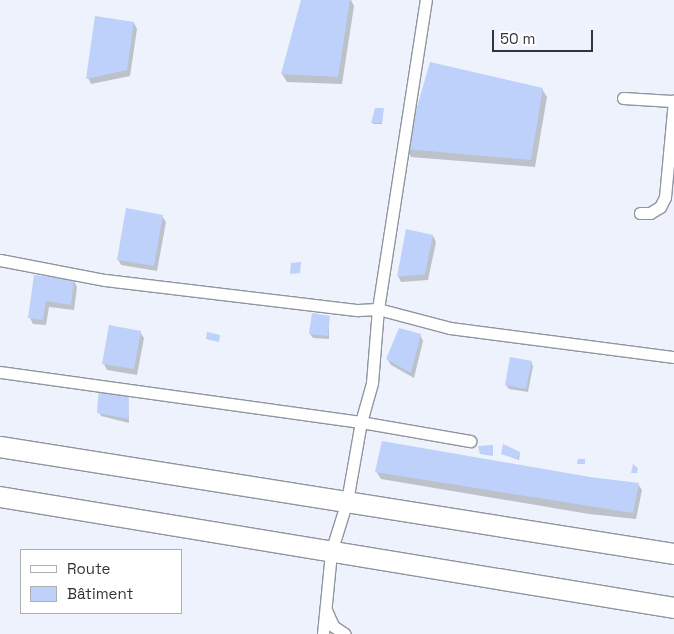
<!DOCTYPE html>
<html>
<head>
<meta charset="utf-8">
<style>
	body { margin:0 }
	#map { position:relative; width:674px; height:634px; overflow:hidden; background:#edf2fc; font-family:"Space Grotesk",sans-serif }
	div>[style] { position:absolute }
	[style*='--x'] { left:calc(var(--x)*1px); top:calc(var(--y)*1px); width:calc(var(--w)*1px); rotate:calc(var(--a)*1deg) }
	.shadow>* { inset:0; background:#0003 }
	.building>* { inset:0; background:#bdd1fa }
	.roads { filter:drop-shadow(1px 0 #90959e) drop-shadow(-1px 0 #90959e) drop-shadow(0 1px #90959e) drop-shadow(0 -1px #90959e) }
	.street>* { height:11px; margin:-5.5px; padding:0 5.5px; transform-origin:5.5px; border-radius:5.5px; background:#fff }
	.highway>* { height:20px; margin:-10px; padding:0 10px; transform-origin:10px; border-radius:10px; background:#fff }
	span { translate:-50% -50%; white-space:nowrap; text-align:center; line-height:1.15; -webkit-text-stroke:4px #fff; paint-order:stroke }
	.legend { position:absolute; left:20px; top:549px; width:162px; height:65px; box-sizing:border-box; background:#fff; border:1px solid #adaeaf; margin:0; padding:6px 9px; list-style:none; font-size:15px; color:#323438 }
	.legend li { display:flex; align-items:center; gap:10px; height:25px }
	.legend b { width:25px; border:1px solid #adaeaf }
	.scale { position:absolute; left:492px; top:30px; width:101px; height:22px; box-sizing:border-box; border:2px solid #323438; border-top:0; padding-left:6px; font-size:15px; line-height:18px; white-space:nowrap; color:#323438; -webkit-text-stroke:4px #fff; paint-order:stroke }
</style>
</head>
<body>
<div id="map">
	<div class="shadow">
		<i style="clip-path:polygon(302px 0,351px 0,354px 6px,342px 84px,287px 82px,282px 74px)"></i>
		<i style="clip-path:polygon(134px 23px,137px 29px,130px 76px,91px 84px,88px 78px)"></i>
		<i style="clip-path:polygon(542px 89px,547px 97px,535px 167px,411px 157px,407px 149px)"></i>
		<i style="clip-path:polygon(383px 109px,382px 124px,373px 124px,373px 122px)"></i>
		<i style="clip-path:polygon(162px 216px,166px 222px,157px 271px,121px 265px,118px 259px)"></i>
		<i style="clip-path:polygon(433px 236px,436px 242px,428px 280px,401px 282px,398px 276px)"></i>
		<i style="clip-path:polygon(35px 276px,74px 281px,77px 287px,74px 310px,49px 307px,46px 325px,33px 324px,30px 318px)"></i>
		<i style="clip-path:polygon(329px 317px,329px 339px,313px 338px,310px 334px)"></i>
		<i style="clip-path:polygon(140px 332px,144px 338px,137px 375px,107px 370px,104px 364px)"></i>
		<i style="clip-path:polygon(420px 335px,423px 341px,414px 378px,391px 365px,387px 359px)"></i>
		<i style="clip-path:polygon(531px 362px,533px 366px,528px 392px,509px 389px,506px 385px)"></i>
		<i style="clip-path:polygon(128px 397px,129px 423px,101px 416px,99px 412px)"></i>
		<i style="clip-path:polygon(520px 453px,519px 460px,502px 454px)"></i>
		<i style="clip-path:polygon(376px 471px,638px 484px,642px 490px,636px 519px,589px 514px,381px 479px)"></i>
	</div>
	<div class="building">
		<i style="clip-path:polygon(301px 0,350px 0,338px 77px,281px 74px)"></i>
		<i style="clip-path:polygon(95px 16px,134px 22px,127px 70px,86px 79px)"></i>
		<i style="clip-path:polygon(430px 62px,543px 88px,531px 160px,405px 149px)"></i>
		<i style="clip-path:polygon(375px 108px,384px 108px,382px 123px,371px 123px)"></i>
		<i style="clip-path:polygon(126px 208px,163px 215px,154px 266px,117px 260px)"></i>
		<i style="clip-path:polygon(406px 229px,433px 235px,425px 274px,397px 277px)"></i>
		<i style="clip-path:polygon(301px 262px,300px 273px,290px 274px,291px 263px)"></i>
		<i style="clip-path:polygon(34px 275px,74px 280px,71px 305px,46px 301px,43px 320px,28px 318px)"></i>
		<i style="clip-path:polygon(312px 313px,330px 316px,328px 336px,309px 334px)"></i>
		<i style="clip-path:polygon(109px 325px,141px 331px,134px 369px,102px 364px)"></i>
		<i style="clip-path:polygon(399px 328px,421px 334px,411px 373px,386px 359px)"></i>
		<i style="clip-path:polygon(207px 332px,220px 335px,219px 342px,206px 339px)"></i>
		<i style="clip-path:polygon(510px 357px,532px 361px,526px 389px,505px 385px)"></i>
		<i style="clip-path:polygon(99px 388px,129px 396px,128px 419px,97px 413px)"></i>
		<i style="clip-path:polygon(382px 441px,590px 477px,639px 483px,633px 513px,375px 472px)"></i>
		<i style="clip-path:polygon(503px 444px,520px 452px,518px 459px,501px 454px)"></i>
		<i style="clip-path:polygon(493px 445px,493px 456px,480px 454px,478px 446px)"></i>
		<i style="clip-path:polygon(578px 459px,585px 459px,585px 464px,577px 464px)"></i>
		<i style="clip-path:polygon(633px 464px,638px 468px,637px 473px,631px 473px)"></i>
	</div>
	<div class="roads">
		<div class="street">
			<i style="--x:623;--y:98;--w:49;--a:3.5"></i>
			<i style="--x:640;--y:213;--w:10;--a:0"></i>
			<i style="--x:650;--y:213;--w:12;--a:-31"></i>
			<i style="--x:660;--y:207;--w:11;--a:-63"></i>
			<i style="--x:665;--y:197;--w:97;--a:-84.7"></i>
			<i style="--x:0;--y:260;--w:107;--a:10.8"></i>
			<i style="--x:105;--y:280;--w:255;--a:6.8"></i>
			<i style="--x:358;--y:310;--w:20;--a:-3"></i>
			<i style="--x:378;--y:309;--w:74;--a:14.8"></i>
			<i style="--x:450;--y:328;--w:226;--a:7.4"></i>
			<i style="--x:0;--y:372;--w:364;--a:7.9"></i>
			<i style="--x:361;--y:422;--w:111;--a:9.9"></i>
			<i style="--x:326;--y:610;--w:17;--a:66"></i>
			<i style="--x:333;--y:626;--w:14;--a:34"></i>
			<i style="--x:323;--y:634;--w:82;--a:-84.4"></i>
			<i style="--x:331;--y:552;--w:53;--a:-72.6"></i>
			<i style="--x:347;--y:501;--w:80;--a:-80"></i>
			<i style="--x:361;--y:422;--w:41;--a:-74.2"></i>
			<i style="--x:372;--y:383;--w:74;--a:-85.4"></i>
			<i style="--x:378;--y:309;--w:313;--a:-81.2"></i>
		</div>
		<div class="highway">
			<i style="--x:0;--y:447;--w:682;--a:9.02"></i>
			<i style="--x:0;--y:497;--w:683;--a:9.35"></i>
		</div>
	</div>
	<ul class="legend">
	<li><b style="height:6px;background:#fff"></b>Route</li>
	<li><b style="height:14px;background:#bdd1fa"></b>Bâtiment</li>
	</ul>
	<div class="scale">50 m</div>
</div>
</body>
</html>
